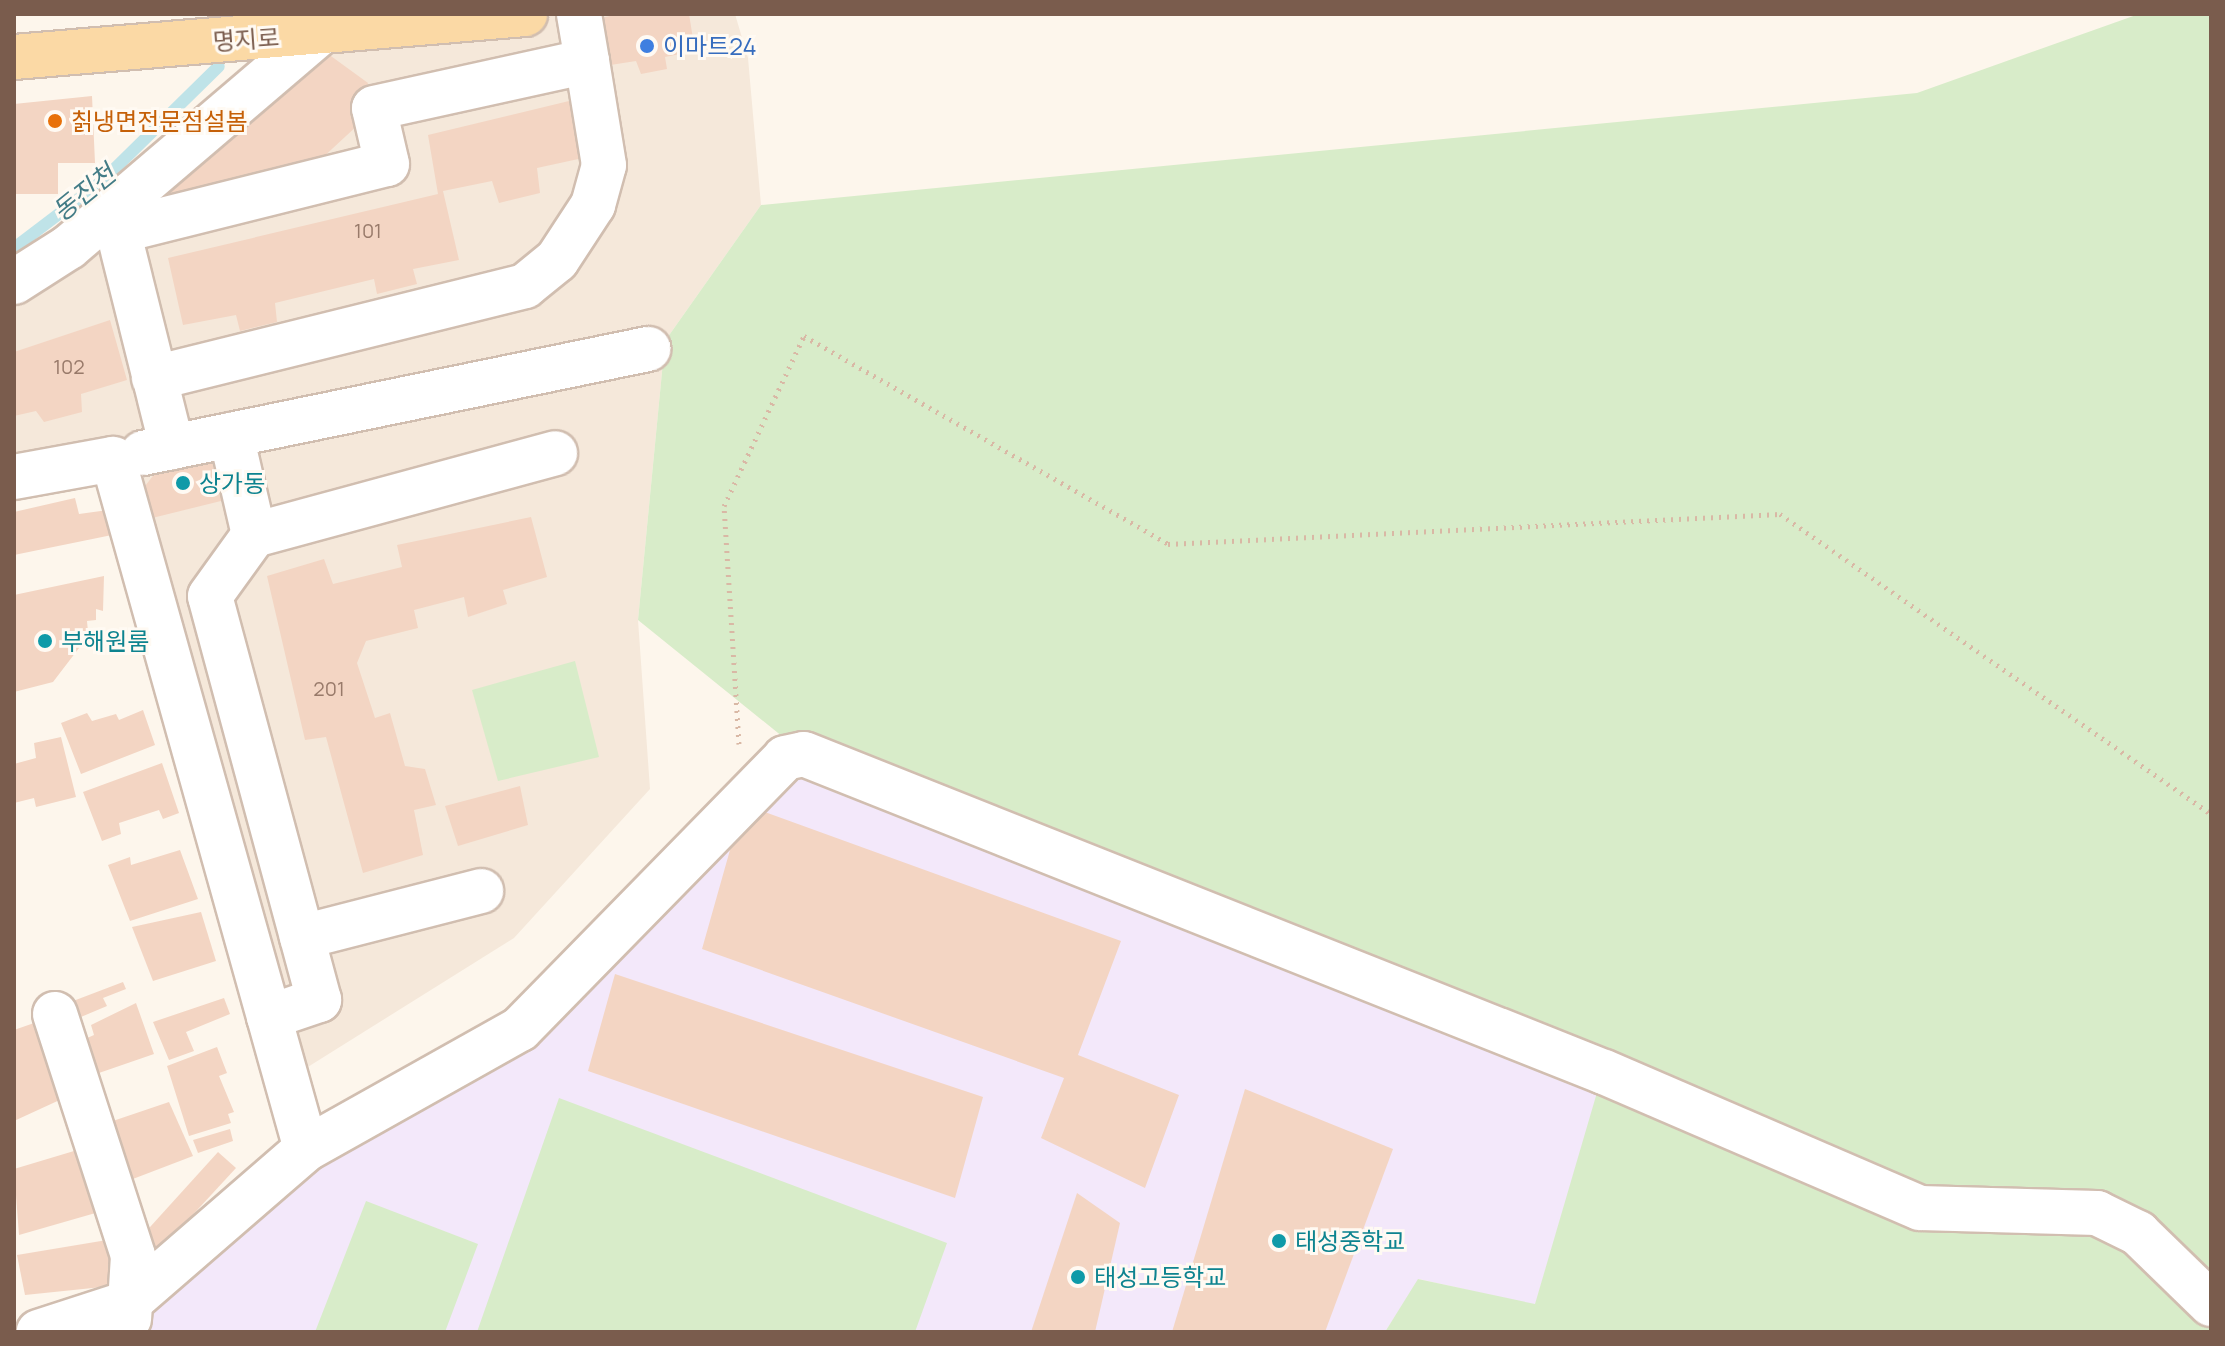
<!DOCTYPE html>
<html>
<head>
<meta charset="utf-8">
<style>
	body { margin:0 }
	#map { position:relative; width:2225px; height:1346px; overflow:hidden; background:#fdf6ec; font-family:Manrope,"Noto Sans KR",sans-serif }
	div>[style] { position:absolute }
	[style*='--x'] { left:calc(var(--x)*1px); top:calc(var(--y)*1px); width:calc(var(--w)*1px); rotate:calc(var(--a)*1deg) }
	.residential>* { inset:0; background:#f5e8da }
	.education>* { inset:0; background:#f3e8fa }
	.green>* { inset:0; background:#d8ecc9 }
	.stream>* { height:12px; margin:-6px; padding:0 6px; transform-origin:6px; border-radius:6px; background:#bfe3e8 }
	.building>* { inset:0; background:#f3d5c3 }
	.path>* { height:5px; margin-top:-2.5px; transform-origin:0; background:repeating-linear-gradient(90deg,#d9b8a5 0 2px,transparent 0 8px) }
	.roads { filter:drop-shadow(2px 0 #d1beb0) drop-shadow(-2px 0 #d1beb0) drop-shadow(0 2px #d1beb0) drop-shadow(0 -2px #d1beb0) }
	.minor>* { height:44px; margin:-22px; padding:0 22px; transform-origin:22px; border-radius:22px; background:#fff }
	.major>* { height:44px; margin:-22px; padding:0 22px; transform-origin:22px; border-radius:22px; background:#fbd9a5 }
	.dots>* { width:22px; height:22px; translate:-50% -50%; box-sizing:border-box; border:4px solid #fffaf3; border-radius:50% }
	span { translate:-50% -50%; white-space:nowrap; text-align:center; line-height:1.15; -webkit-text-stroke:6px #fffaf3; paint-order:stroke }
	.number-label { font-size:20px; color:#987a6a }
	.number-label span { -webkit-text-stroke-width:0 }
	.street-label { font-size:24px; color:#7a5c4d }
	.shop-label { font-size:24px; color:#366cbe }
	.left { translate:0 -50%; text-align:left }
	.food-label { font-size:24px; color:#c56008 }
	.culture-label { font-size:24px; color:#0d838f }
	.water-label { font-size:26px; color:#437c86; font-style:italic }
	.frame { position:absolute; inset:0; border:16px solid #7a5c4d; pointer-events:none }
</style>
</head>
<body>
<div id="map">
	<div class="residential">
		<i style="clip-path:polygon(525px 14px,735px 14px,748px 58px,761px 205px,665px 341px,638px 620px,650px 789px,514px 938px,287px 1080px,113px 460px,14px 477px,14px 282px,318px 34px)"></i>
	</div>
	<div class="education">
		<i style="clip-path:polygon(804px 754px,1604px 1072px,1535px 1305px,1419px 1279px,1385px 1332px,142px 1332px,128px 1303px,306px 1149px,520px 1029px)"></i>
	</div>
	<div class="green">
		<i style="clip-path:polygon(2139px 14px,2211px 14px,2211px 1332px,1385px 1332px,1418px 1279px,1535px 1304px,1603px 1072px,804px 754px,638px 620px,665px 341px,761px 205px,1917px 93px)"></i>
		<i style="clip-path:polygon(575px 661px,599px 757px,498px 781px,472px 690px)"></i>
		<i style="clip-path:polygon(559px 1098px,947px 1243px,915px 1332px,477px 1332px)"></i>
		<i style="clip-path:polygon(366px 1201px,478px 1244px,445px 1332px,315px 1332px)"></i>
	</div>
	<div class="stream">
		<i style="--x:14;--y:248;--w:109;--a:-37.2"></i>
		<i style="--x:101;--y:182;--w:165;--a:-44.5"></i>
	</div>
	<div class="building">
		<i style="clip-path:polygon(619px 14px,689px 14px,695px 51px,665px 57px,667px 69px,641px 74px,636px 61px,604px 66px,596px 19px)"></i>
		<i style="clip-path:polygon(324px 51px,368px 83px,359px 124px,306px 173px,145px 208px)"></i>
		<i style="clip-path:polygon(92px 96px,95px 163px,58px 163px,58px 194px,14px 194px,14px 104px)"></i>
		<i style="clip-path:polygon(569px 101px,583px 158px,537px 168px,540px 193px,499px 203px,492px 181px,443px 191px,459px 260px,413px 269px,417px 284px,377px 294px,374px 279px,275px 303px,277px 322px,240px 331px,236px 315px,183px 325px,168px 258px,438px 194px,428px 135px)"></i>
		<i style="clip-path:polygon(110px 320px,127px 380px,81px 394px,82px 412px,44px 422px,36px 411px,14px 416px,14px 352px)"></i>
		<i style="clip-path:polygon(209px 454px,225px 500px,140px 521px,135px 499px,159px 468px)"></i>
		<i style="clip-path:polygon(75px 498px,79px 514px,108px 510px,112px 535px,14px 555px,14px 512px)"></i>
		<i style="clip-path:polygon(531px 517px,547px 577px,503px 590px,507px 604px,468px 617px,464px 597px,414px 610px,418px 628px,366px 641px,357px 663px,375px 718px,390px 713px,405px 766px,425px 769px,436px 805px,414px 810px,423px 855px,363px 873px,326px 737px,305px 740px,267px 576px,324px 559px,333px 584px,402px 567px,397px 545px)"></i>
		<i style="clip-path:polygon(104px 576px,103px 611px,96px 609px,96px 620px,87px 621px,88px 632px,73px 633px,79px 648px,53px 682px,14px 692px,14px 595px)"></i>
		<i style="clip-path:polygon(143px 710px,155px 745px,81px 774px,61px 723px,87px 713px,92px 721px,116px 714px,119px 720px)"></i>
		<i style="clip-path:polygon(61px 737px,76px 797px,36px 807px,34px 798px,14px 803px,14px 764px,36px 758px,34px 743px)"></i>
		<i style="clip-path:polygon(162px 763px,179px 813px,163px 819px,159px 810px,119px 823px,121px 834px,102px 841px,83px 792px)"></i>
		<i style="clip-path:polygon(520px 786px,528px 825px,458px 846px,445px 806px)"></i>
		<i style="clip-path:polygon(743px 804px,1121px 941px,1078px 1055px,1179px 1095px,1145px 1188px,1041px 1138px,1064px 1078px,702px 949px)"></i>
		<i style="clip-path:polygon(180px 850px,198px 899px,130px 921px,108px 865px,130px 857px,131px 865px)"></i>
		<i style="clip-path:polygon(201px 912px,216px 961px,153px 981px,132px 927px)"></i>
		<i style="clip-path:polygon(615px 974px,983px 1097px,955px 1198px,588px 1071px)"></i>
		<i style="clip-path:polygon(123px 982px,126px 989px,103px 998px,107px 1006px,69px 1022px,60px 1006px)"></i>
		<i style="clip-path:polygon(224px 998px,230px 1014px,186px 1032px,194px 1051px,169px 1060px,153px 1022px)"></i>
		<i style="clip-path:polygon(136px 1003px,154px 1054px,96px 1074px,85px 1039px,94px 1035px,91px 1025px)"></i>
		<i style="clip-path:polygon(37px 1022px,64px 1098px,14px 1121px,14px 1030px)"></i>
		<i style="clip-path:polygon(217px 1047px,227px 1073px,219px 1076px,234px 1112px,228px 1114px,231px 1123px,189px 1136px,167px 1066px)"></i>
		<i style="clip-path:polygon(1245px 1089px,1393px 1149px,1325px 1332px,1172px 1332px)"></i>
		<i style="clip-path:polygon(169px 1102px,193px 1156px,125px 1182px,104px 1124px)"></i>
		<i style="clip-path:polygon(230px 1129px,233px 1141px,198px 1153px,193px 1140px)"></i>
		<i style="clip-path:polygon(84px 1148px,99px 1212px,19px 1235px,14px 1169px)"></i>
		<i style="clip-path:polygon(218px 1152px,236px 1168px,164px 1246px,155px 1249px,141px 1237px)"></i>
		<i style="clip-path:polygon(1077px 1193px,1120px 1223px,1095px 1332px,1031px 1332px)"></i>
		<i style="clip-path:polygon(107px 1240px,112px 1286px,25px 1295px,17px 1255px)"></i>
	</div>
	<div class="path">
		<i style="--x:739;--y:744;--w:238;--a:-93.6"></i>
		<i style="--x:724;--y:506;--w:188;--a:-64.8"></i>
		<i style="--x:804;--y:336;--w:419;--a:29.7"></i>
		<i style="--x:1168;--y:544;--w:613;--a:-2.81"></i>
		<i style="--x:1780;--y:514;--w:525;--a:34.84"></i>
	</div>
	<div class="roads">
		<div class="minor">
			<i style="--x:14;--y:282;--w:65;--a:-32.5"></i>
			<i style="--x:69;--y:247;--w:328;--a:-40.5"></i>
			<i style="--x:154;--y:378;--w:382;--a:-13.9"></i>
			<i style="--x:525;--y:286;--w:41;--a:-39.1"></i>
			<i style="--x:557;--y:260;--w:66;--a:-56.8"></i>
			<i style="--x:593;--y:205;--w:41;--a:-74.6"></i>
			<i style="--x:604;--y:165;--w:105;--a:-99.3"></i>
			<i style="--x:231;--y:435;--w:103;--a:77"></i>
			<i style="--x:172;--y:447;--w:223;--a:-104"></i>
			<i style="--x:118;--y:231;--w:277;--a:-14"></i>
			<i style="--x:387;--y:164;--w:57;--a:-103.1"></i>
			<i style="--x:374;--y:108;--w:218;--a:-12.4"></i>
			<i style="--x:587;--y:61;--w:48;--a:-99.7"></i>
			<i style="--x:143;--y:453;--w:516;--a:-11.64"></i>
			<i style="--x:14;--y:477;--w:101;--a:-10.3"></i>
			<i style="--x:113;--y:459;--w:716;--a:74.37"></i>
			<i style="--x:306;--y:1149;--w:235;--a:139.1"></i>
			<i style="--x:128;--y:1303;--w:94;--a:162"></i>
			<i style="--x:302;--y:937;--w:185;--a:-14.4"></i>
			<i style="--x:55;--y:1014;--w:254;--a:72.1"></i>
			<i style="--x:133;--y:1256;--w:63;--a:93.6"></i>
			<i style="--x:269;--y:1017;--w:53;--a:-18.8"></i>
			<i style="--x:319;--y:1000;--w:418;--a:-105.1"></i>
			<i style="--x:210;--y:596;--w:75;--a:-54.2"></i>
			<i style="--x:254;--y:535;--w:312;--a:-15.2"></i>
			<i style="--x:306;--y:1149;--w:245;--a:-29.3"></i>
			<i style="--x:520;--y:1029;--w:379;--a:-45.6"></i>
			<i style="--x:785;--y:758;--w:19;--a:-12"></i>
			<i style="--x:804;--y:754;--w:861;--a:21.68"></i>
			<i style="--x:1604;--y:1072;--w:344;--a:23.3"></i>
			<i style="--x:1920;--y:1208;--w:177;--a:1.6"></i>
			<i style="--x:2097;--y:1213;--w:46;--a:26"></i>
			<i style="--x:2138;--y:1233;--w:102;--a:44.2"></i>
		</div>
		<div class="major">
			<i style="--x:14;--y:57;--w:513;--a:-4.81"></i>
		</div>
	</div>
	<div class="dots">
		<i style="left:647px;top:46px;background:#3f7fe0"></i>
		<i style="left:55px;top:121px;background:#e8710a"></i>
		<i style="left:183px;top:483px;background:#0f9aa8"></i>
		<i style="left:45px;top:641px;background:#0f9aa8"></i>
		<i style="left:1279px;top:1241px;background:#0f9aa8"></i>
		<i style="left:1078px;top:1277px;background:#0f9aa8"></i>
	</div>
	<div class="number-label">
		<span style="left:368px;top:230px">101</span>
		<span style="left:69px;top:366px">102</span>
		<span style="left:329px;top:688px">201</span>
	</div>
	<div class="street-label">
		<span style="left:246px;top:39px;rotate:-4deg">명지로</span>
	</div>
	<div class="shop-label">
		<span class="left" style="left:663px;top:46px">이마트24</span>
	</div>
	<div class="food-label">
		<span class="left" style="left:71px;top:121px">칡냉면전문점설봄</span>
	</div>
	<div class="culture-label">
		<span class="left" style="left:199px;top:483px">상가동</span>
		<span class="left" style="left:61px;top:641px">부해원룸</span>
		<span class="left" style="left:1295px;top:1241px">태성중학교</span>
		<span class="left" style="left:1094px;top:1277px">태성고등학교</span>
	</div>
	<div class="water-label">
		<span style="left:84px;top:193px;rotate:-39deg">동진천</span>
	</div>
	<div class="frame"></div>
</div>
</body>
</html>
